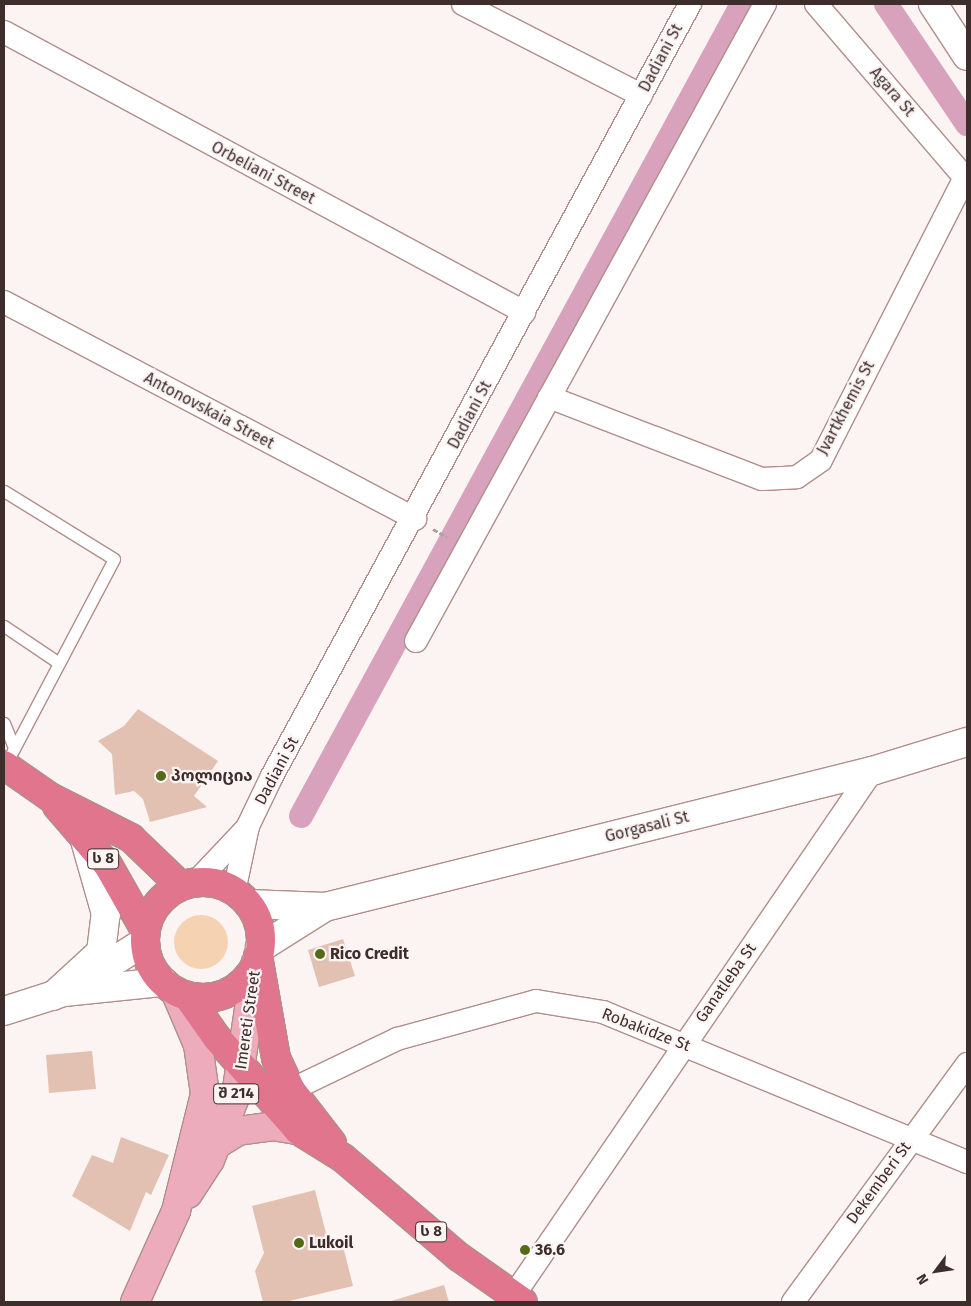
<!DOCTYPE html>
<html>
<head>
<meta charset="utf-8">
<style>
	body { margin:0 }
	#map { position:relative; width:971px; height:1306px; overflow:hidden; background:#fcf4f3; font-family:"Fira Sans","Noto Sans Georgian",sans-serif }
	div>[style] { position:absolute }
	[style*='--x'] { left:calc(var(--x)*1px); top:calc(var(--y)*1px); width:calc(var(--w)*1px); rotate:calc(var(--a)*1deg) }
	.green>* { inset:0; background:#f5d3b2 }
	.round { border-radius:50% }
	.canal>* { height:24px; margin:-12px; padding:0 12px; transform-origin:12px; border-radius:12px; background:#d8a2bc }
	.building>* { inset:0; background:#e2c1b2 }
	.path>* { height:3px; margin-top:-1.5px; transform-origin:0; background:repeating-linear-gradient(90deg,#aca19f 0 5px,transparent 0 7.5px) }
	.roads { filter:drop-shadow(1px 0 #b18e8a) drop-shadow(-1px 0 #b18e8a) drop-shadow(0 1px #b18e8a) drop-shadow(0 -1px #b18e8a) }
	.lane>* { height:11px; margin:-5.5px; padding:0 5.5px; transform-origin:5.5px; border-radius:5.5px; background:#fff }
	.street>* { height:22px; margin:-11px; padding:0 11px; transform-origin:11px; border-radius:11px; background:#fff }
	.secondary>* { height:28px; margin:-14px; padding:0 14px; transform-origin:14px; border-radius:14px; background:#fff }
	.primary>* { height:28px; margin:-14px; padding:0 14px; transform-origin:14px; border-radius:14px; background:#ecacbb }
	.highway>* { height:28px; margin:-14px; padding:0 14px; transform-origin:14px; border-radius:14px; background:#e0758d }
	.highway>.ring { margin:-14px; padding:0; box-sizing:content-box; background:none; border:28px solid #e0758d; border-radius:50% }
	.dots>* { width:14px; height:14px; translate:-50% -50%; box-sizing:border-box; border:2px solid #fcf4f3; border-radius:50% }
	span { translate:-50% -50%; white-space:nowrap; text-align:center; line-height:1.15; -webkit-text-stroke:4.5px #fcf4f3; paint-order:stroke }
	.shield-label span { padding:1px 4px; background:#fcf4f3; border:1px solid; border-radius:4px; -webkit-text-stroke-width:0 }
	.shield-label { font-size:15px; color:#3d2e2c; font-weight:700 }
	.street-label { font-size:16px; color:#3d2e2c }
	.poi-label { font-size:16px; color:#3d2e2c; font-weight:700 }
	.left { translate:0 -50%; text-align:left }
	.frame { position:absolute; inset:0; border:5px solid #3d2e2c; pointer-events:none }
	.north { position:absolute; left:911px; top:1246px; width:50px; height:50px; -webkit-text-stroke:4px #fcf4f3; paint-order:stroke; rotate:239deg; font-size:14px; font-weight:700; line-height:20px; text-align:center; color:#3d2e2c }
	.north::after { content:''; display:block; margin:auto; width:18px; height:22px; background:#3d2e2c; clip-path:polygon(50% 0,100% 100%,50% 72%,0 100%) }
</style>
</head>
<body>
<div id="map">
	<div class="green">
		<i class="round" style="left:174px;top:915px;width:54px;height:54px"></i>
	</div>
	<div class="canal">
		<i style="--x:886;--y:4;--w:145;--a:56"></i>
		<i style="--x:301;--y:816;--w:924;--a:-61.49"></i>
	</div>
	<div class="building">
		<i style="clip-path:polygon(138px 709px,218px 761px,194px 796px,207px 807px,150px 822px,143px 799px,134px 791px,115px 795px,112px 754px,98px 741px,124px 726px)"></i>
		<i style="clip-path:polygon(343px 939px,355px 976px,319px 987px,308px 950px)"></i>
		<i style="clip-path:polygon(92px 1051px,96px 1089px,49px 1093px,46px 1055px)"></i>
		<i style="clip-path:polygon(121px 1137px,169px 1155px,151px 1195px,146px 1192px,130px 1231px,72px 1196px,92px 1155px,113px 1163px)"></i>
		<i style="clip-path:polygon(315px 1190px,327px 1237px,344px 1250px,353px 1286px,285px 1302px,263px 1302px,255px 1271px,264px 1253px,252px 1206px)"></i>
		<i style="clip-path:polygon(444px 1285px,449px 1302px,388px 1302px)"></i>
	</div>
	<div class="path">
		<i style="--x:433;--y:529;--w:16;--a:30"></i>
	</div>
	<div class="roads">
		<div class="lane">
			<i style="--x:4;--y:491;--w:129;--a:31.7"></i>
			<i style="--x:114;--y:559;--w:234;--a:117.8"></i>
			<i style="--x:4;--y:626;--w:66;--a:33.9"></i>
			<i style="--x:4;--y:723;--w:27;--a:68"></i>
		</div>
		<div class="street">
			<i style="--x:463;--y:4;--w:200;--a:27.1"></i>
			<i style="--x:816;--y:4;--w:232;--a:49.4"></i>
			<i style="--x:4;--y:32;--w:591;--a:28.3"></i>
			<i style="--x:4;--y:302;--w:465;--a:27.8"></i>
			<i style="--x:549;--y:397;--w:228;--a:21.1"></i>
			<i style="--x:762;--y:479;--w:35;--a:-3"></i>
			<i style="--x:797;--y:477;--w:29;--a:-35"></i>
			<i style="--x:821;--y:460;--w:318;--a:-63"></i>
			<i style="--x:416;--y:641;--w:726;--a:-61.28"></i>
			<i style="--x:195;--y:883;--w:77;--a:-46.6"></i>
			<i style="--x:234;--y:892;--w:67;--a:-78"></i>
			<i style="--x:248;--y:826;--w:55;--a:-64.4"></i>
			<i style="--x:272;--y:776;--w:878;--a:-61.57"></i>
			<i style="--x:291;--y:1090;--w:118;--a:-25.7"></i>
			<i style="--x:397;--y:1039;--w:144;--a:-15.3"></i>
			<i style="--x:536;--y:1001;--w:68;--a:9.3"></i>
			<i style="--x:603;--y:1012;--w:394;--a:22.4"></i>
			<i style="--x:514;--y:1295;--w:635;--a:-55.66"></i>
			<i style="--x:793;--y:1302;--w:295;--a:-53.8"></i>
		</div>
		<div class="secondary">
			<i style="--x:933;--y:4;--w:62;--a:56.8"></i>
			<i style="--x:249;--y:904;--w:76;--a:2.3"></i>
			<i style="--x:325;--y:907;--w:564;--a:-13.96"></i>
			<i style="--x:872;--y:771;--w:99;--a:-17"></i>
			<i style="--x:260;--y:948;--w:77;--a:-32.2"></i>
			<i style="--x:89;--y:977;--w:65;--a:-32.5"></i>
			<i style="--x:53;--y:996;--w:65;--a:-42.5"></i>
			<i style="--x:101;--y:952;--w:38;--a:-83"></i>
			<i style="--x:106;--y:914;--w:80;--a:-105.9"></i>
			<i style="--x:4;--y:1011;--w:63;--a:-17.6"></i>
			<i style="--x:64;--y:992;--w:100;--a:-5.8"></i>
		</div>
		<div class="primary">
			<i style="--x:219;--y:1143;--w:22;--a:-32"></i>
			<i style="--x:238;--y:1131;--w:34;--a:-8"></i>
			<i style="--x:272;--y:1126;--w:26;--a:9"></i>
			<i style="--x:188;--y:1194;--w:40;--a:-57.1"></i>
			<i style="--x:210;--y:1160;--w:70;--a:-68.2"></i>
			<i style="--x:236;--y:1095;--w:134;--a:-81.4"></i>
			<i style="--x:135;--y:1302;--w:100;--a:-65.7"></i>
			<i style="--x:176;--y:1211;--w:121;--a:-76.1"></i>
			<i style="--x:205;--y:1094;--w:49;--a:-98.1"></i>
			<i style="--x:198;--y:1045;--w:59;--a:-113.1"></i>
		</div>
		<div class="highway">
			<i style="--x:4;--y:765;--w:56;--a:34.8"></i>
			<i style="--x:50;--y:797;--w:91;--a:26.8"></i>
			<i style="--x:131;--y:838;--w:68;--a:43.8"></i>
			<i style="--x:57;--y:806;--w:78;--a:49.2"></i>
			<i style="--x:108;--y:865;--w:75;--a:60.4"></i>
			<i class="ring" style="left:145px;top:882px;width:88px;height:88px"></i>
			<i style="--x:258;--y:956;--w:104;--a:80"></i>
			<i style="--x:276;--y:1058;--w:35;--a:65"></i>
			<i style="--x:291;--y:1090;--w:67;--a:52.3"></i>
			<i style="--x:188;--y:997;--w:50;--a:54.7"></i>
			<i style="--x:217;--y:1038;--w:123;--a:48.6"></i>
			<i style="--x:298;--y:1130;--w:53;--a:31.9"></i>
			<i style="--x:343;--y:1158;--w:153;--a:40.5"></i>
			<i style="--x:459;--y:1257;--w:78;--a:35.1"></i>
		</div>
	</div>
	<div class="dots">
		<i style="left:161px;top:776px;background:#556a18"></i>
		<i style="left:320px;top:954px;background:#556a18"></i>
		<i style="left:299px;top:1243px;background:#556a18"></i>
		<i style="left:525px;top:1250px;background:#556a18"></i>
	</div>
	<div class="shield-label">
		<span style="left:103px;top:859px">ს 8</span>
		<span style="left:236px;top:1094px">შ 214</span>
		<span style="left:431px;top:1232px">ს 8</span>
	</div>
	<div class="street-label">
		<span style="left:661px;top:58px;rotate:-62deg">Dadiani St</span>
		<span style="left:892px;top:92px;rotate:49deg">Agara St</span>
		<span style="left:263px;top:173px;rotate:28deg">Orbeliani Street</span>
		<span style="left:846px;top:408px;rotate:-62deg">Jvartkhemis St</span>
		<span style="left:209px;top:411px;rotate:28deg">Antonovskaia Street</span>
		<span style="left:470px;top:415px;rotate:-62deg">Dadiani St</span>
		<span style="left:277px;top:771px;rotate:-62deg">Dadiani St</span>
		<span style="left:647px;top:827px;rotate:-14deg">Gorgasali St</span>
		<span style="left:726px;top:983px;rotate:-55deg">Ganatleba St</span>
		<span style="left:248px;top:1020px;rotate:-82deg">Imereti Street</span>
		<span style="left:646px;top:1030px;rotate:21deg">Robakidze St</span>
		<span style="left:879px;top:1183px;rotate:-54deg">Dekemberi St</span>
	</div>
	<div class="poi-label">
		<span class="left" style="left:171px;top:776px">პოლიცია</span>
		<span class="left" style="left:330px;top:954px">Rico Credit</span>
		<span class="left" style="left:309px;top:1243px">Lukoil</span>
		<span class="left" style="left:535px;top:1250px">36.6</span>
	</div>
	<div class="frame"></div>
	<div class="north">N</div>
</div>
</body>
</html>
